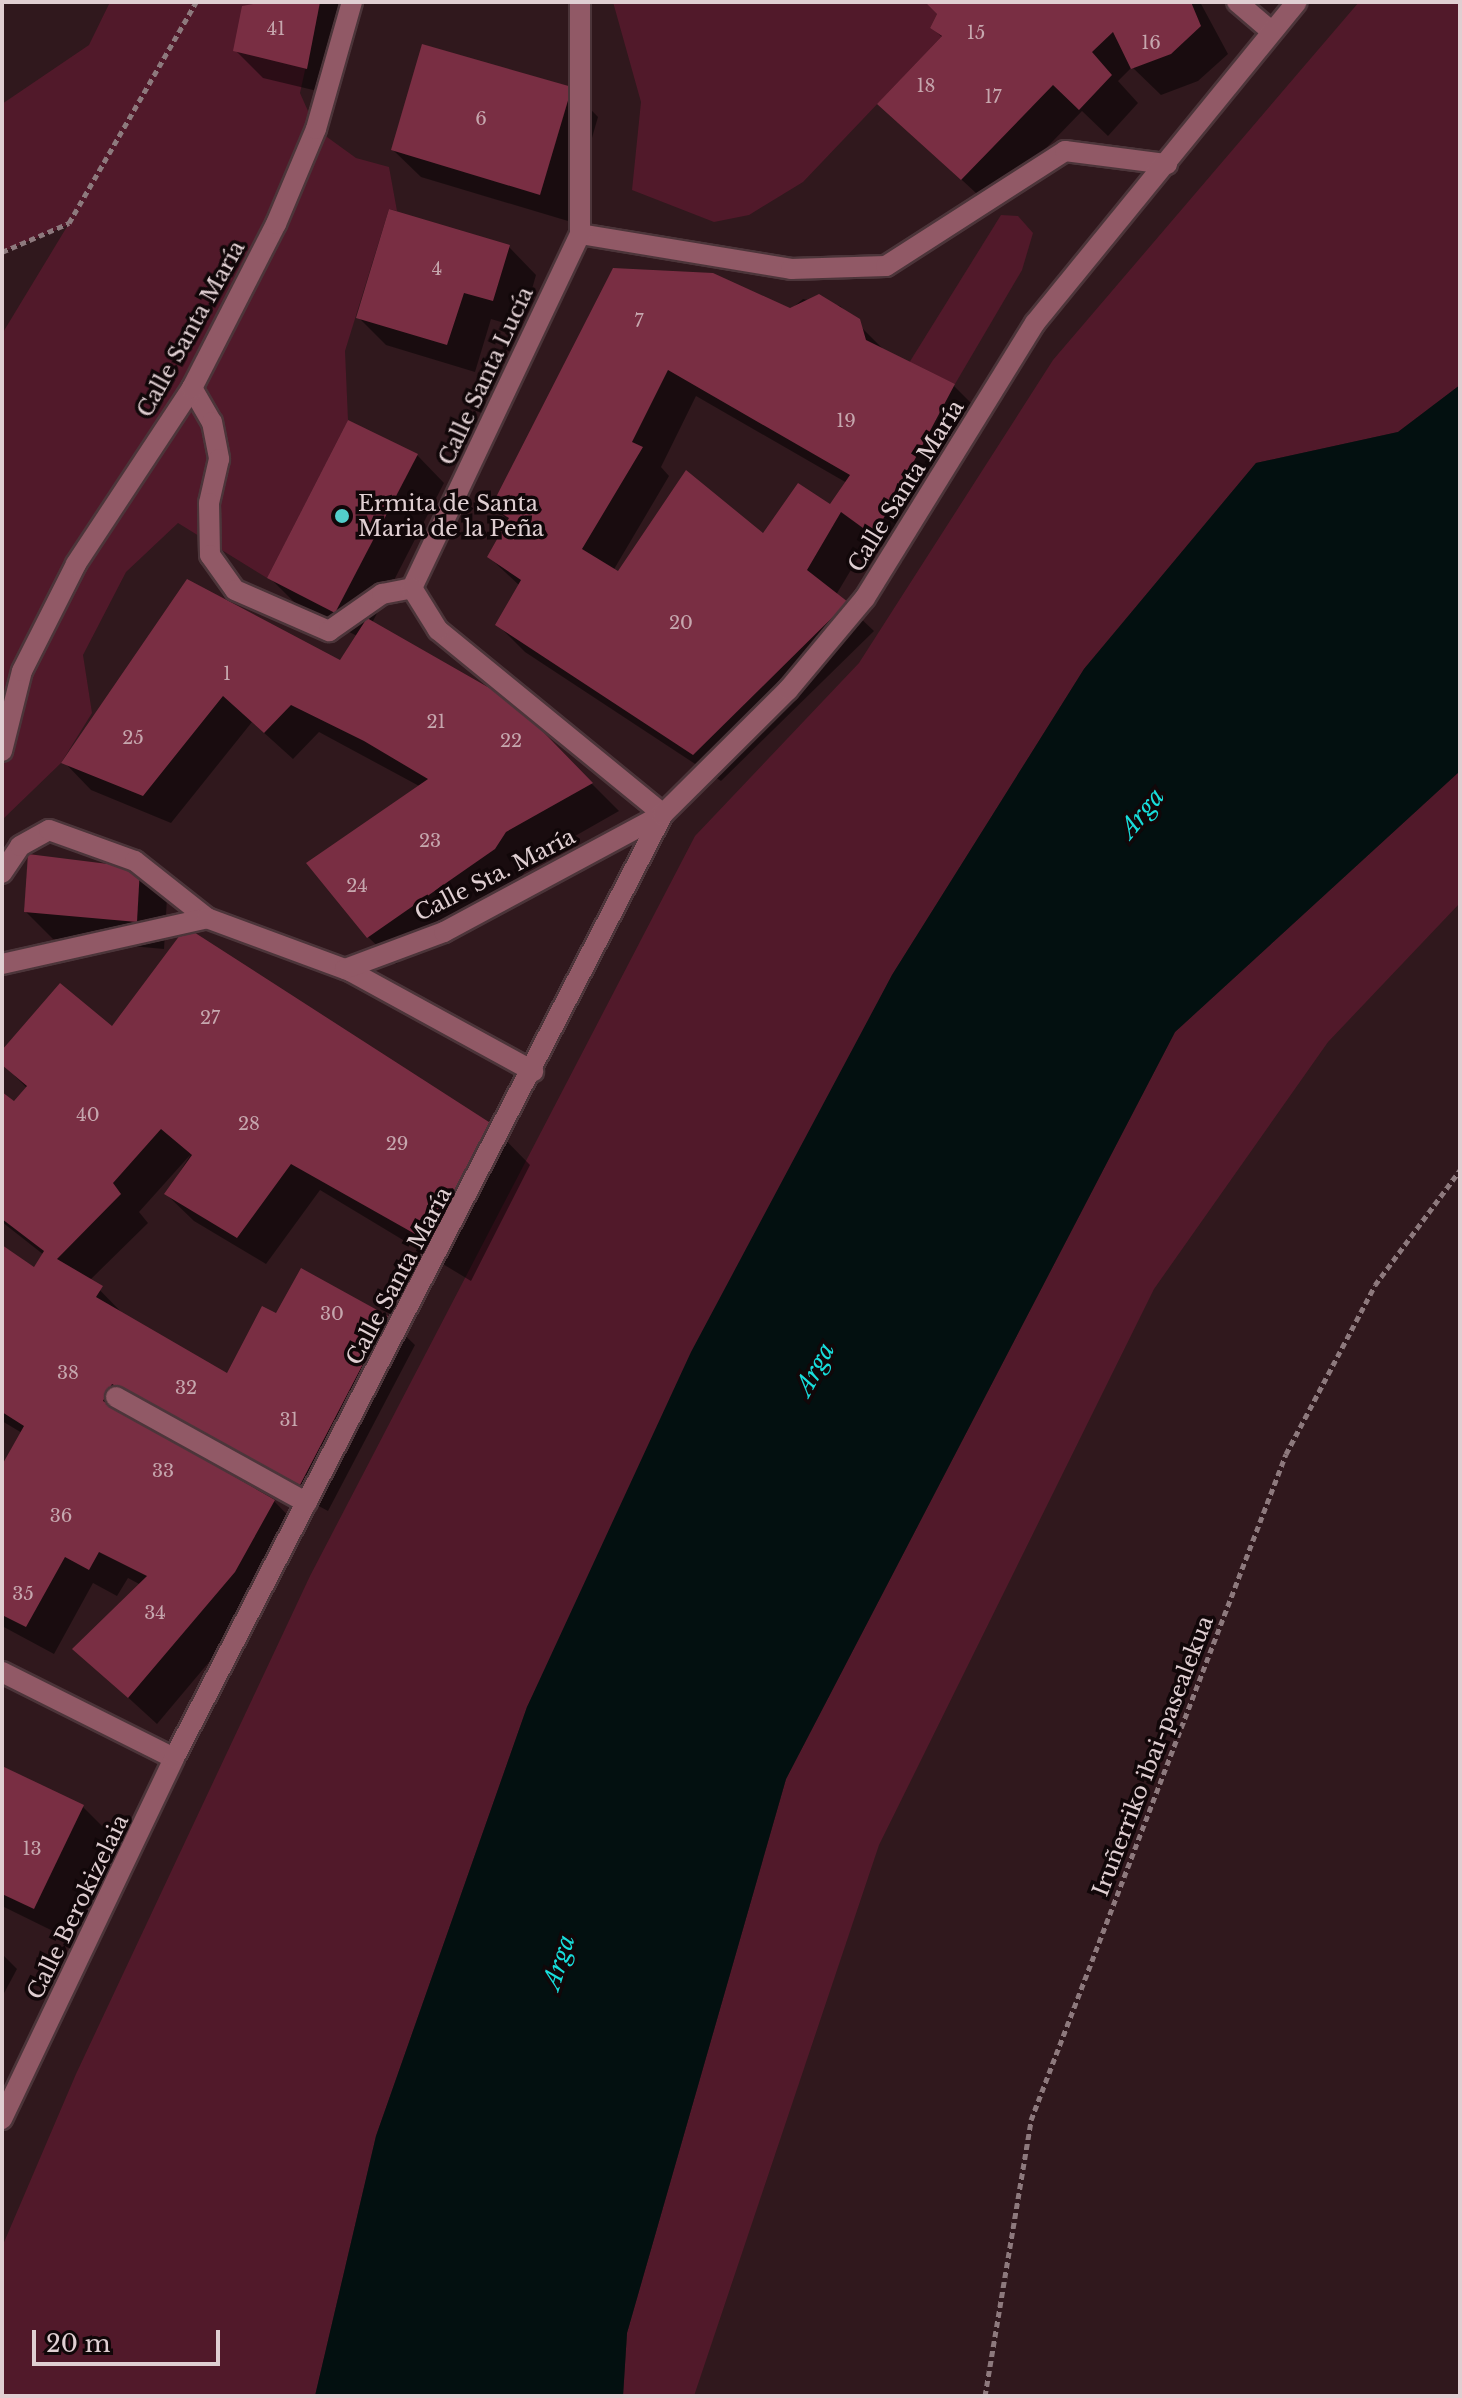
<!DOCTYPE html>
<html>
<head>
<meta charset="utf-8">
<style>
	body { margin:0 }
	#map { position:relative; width:1462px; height:2398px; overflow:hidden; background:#30181d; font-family:"Libre Baskerville",serif }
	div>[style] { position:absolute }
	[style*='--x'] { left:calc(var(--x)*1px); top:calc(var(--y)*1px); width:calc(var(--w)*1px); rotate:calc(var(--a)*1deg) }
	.green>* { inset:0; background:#51192a }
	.water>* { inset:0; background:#031010 }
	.shadow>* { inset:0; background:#0007 }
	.building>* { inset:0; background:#792e43 }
	.path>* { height:5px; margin-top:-2.5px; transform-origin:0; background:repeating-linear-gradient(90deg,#8d797d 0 6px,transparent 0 10px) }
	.roads { filter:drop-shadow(2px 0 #4c353a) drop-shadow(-2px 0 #4c353a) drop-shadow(0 2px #4c353a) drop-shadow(0 -2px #4c353a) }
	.minor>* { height:20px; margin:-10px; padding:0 10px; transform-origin:10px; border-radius:10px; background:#915966 }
	.dots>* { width:22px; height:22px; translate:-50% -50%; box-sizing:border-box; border:4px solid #110709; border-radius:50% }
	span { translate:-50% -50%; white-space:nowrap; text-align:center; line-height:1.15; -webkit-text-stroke:7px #110709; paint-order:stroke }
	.number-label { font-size:18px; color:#c6a7ae }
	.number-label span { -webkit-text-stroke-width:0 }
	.street-label { font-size:22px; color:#e0cfd2 }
	.poi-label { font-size:22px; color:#e0cfd2 }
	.left { translate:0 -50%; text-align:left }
	.water-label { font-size:24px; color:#18dddb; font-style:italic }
	.frame { position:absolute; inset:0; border:4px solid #e0cfd2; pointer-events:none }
	.scale { position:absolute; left:32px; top:2330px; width:188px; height:36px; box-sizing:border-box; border:4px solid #e0cfd2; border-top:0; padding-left:10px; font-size:24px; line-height:28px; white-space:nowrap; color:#e0cfd2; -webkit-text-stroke:6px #110709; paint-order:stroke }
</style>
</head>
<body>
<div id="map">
	<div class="green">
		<i style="clip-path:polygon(110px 2px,320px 2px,300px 93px,316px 129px,356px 158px,389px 167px,397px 211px,389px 209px,345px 351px,348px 420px,267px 578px,178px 523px,126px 572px,83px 655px,92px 713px,61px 763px,2px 820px,2px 334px,68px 225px,2px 252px,2px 104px,89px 45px)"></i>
		<i style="clip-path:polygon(613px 2px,925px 2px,937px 14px,930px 28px,942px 36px,803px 182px,749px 215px,714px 222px,632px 190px,641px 102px)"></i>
		<i style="clip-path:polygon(1359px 2px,1460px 2px,1460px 385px,1398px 432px,1256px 463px,1084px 669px,892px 975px,527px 1707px,376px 2136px,315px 2396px,2px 2396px,2px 2247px,76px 2074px,310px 1576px,695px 836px,859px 663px,1053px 360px)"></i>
		<i style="clip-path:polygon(1001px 215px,1018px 216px,1033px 233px,1022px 270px,955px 384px,909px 363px)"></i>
		<i style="clip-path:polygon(1460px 771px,1460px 903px,1328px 1042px,1154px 1289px,879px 1845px,694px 2396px,623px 2396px,627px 2333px,786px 1779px,1175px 1032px)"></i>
	</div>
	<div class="water">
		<i style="clip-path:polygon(1460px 385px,1460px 771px,1175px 1032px,786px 1779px,627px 2333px,623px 2396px,315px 2396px,376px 2136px,527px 1707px,691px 1352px,892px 975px,1084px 669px,1256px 463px,1398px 432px)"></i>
	</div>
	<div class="shadow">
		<i style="clip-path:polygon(267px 2px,349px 2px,334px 95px,263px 78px,235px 50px)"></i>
		<i style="clip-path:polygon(927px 2px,1200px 2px,1228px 54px,1198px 81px,1161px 95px,1132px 67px,1118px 81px,1138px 103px,1108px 136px,1082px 111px,990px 206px,880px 104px,943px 38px,932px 28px,939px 14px)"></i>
		<i style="clip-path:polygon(571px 89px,598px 117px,568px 221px,421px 177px,393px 150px)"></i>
		<i style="clip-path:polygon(509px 247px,536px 275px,521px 328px,491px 319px,475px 372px,386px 345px,358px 317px)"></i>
		<i style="clip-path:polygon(evenodd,614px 270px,790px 310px,803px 299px,840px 306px,888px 354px,954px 386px,982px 414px,902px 562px,870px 538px,836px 595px,874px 631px,721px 781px,525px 652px,497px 624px,520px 586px,489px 557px,509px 522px,494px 506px,614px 270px,696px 396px,847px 483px,831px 507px,763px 536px,619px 574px,613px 571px,669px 476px,661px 467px,696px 396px)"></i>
		<i style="clip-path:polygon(417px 455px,444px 483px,372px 623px,512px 704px,619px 811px,533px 860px,522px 876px,396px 964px,368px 937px,421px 787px,319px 732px,293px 759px,252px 722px,171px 823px,91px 790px,64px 762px,187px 582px,340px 662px,357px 636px,297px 605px,269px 577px)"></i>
		<i style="clip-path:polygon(139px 870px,167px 898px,164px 949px,53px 939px,26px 912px)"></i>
		<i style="clip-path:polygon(112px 1029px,491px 1125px,530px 1165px,471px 1281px,320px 1190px,266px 1264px,194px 1221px,166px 1194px,191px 1154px,139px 1212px,148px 1223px,90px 1280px,127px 1318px,228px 1376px,277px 1315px,387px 1318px,415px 1345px,328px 1511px,140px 1410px,134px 1421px,274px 1501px,301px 1529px,262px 1599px,157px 1724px,75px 1649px,141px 1585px,128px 1578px,117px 1596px,93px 1583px,54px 1654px,2px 1626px,2px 1469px,22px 1433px,2px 1421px,2px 1247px,34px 1270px,44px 1255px,2px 1222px,2px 1095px,14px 1104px,27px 1088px,2px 1063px,2px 1053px)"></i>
		<i style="clip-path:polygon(2px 1768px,83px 1807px,110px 1834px,61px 1935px,2px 1906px)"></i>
		<i style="clip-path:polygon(2px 1954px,17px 1969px,2px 1997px)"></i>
	</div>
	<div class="building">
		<i style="clip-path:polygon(265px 2px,320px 2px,307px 69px,233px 51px,242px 6px)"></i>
		<i style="clip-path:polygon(925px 2px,1191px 2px,1201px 26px,1171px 54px,1131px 69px,1113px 32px,1092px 52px,1112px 75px,1079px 110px,1053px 85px,961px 180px,877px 104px,942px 36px,930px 28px,937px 14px)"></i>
		<i style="clip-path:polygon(422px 44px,572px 87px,540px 195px,391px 150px)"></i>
		<i style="clip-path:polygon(389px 209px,510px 245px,493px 301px,464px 293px,447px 345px,356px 318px)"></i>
		<i style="clip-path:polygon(evenodd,613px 268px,713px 273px,790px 308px,819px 294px,860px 319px,866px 340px,955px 384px,874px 536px,841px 512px,807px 570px,848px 602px,693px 755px,495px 625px,521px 580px,487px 557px,509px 518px,491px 507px,613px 268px,668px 370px,850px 475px,830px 504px,798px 483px,763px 533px,686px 470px,618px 571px,582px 549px,643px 447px,632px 442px,668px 370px)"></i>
		<i style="clip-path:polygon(348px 420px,418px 454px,335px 613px,267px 578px)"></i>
		<i style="clip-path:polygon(187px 579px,340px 660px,367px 618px,514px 702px,593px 783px,506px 832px,495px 849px,367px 938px,306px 863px,428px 779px,364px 741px,291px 705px,264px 733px,223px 696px,143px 796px,61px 763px)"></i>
		<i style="clip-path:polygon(28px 854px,140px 868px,137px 922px,24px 912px)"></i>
		<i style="clip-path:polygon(186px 927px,492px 1124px,431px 1243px,291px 1164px,237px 1238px,164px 1194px,192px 1155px,161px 1129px,113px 1183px,121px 1194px,57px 1259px,103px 1286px,96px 1297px,227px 1373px,262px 1306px,276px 1313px,301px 1268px,388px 1316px,300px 1485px,112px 1384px,103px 1401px,275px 1500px,235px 1572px,128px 1698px,72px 1649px,147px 1576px,99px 1552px,89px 1570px,65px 1557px,26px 1627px,2px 1615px,2px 1465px,24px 1426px,2px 1412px,2px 1245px,34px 1267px,44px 1251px,2px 1219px,2px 1092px,14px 1101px,27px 1086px,2px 1065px,2px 1050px,60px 983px,112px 1026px)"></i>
		<i style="clip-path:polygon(2px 1766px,84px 1805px,34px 1909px,2px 1894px)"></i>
	</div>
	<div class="path">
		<i style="--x:2;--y:252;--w:73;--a:-23.4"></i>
		<i style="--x:69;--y:223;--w:255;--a:-60.1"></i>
		<i style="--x:985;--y:2396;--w:280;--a:-80.5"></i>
		<i style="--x:1031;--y:2120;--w:713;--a:-69.05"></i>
		<i style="--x:1286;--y:1454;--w:191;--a:-62.2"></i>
		<i style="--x:1375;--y:1285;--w:143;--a:-53.5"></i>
	</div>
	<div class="roads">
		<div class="minor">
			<i style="--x:1237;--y:2;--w:45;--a:40.5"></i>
			<i style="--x:580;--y:234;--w:214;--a:9.4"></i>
			<i style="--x:791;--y:269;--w:95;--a:-1.8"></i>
			<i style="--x:886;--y:266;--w:213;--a:-32.7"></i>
			<i style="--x:1065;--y:151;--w:103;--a:7.3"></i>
			<i style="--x:192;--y:388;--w:39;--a:60"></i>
			<i style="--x:212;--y:422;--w:38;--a:79"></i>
			<i style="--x:219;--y:459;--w:45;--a:102.8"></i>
			<i style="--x:209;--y:503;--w:52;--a:88.9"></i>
			<i style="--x:210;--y:555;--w:43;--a:54.5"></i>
			<i style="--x:235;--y:590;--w:103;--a:23.6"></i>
			<i style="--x:329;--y:631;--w:65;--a:-34.9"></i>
			<i style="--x:382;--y:594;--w:31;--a:-11"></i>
			<i style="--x:412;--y:588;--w:392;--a:-64.6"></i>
			<i style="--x:580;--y:234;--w:232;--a:-90"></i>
			<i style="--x:2;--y:751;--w:82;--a:-76"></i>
			<i style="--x:22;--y:671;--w:120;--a:-63.2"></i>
			<i style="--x:76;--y:564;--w:211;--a:-56.6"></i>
			<i style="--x:192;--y:388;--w:184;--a:-62.9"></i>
			<i style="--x:276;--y:224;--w:103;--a:-67.2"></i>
			<i style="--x:316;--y:129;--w:132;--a:-74.2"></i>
			<i style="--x:2;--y:873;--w:32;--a:-56"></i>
			<i style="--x:20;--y:846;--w:33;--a:-29"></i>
			<i style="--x:49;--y:830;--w:91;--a:19.8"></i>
			<i style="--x:135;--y:861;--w:92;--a:38.4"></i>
			<i style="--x:2;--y:964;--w:210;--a:-12.6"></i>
			<i style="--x:207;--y:918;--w:153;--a:20.3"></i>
			<i style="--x:350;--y:971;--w:209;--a:28.7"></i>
			<i style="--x:345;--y:969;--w:106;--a:-20.5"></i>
			<i style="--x:444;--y:932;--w:249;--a:-28.3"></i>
			<i style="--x:663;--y:814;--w:291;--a:-140.7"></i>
			<i style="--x:438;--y:630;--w:49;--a:-121.8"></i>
			<i style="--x:116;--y:1397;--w:218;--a:29"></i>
			<i style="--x:2;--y:1672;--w:192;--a:26.6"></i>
			<i style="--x:2;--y:2119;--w:400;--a:-64.5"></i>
			<i style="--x:174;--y:1758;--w:1063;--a:-62.62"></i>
			<i style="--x:663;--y:814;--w:176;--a:-44.8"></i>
			<i style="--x:788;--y:690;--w:120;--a:-50.1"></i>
			<i style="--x:865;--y:598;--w:323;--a:-58.3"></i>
			<i style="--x:1035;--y:323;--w:414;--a:-50.8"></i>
		</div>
	</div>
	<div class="dots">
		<i style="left:342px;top:516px;background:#53cdcb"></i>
	</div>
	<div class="number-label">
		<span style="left:276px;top:29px">41</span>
		<span style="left:976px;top:33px">15</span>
		<span style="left:1151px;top:43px">16</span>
		<span style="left:926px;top:86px">18</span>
		<span style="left:993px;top:97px">17</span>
		<span style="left:481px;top:119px">6</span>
		<span style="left:437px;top:269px">4</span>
		<span style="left:639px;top:321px">7</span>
		<span style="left:846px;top:421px">19</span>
		<span style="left:681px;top:623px">20</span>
		<span style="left:227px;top:674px">1</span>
		<span style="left:436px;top:722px">21</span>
		<span style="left:133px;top:738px">25</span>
		<span style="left:511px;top:741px">22</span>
		<span style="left:430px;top:841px">23</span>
		<span style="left:357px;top:886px">24</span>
		<span style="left:210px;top:1018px">27</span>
		<span style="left:88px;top:1115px">40</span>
		<span style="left:249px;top:1124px">28</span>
		<span style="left:397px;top:1144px">29</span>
		<span style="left:332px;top:1314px">30</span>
		<span style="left:68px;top:1373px">38</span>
		<span style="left:186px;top:1388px">32</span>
		<span style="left:289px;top:1420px">31</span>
		<span style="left:163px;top:1471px">33</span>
		<span style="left:61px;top:1516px">36</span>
		<span style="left:23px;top:1594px">35</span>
		<span style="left:155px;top:1613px">34</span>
		<span style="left:32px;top:1849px">13</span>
	</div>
	<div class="street-label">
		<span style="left:191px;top:329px;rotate:-61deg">Calle Santa María</span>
		<span style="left:486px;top:376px;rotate:-65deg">Calle Santa Lucía</span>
		<span style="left:906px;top:486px;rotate:-58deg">Calle Santa María</span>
		<span style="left:495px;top:875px;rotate:-27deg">Calle Sta. María</span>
		<span style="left:399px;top:1276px;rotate:-62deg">Calle Santa María</span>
		<span style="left:1153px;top:1756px;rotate:-69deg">Iruñerriko ibai-pasealekua</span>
		<span style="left:78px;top:1907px;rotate:-64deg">Calle Berokizelaia</span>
	</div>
	<div class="poi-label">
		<span class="left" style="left:358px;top:516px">Ermita de Santa<br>Maria de la Peña</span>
	</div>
	<div class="water-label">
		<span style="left:1142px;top:813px;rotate:-51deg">Arga</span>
		<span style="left:815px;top:1369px;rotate:-62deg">Arga</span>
		<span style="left:559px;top:1962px;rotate:-73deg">Arga</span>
	</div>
	<div class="frame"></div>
	<div class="scale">20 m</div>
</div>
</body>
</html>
